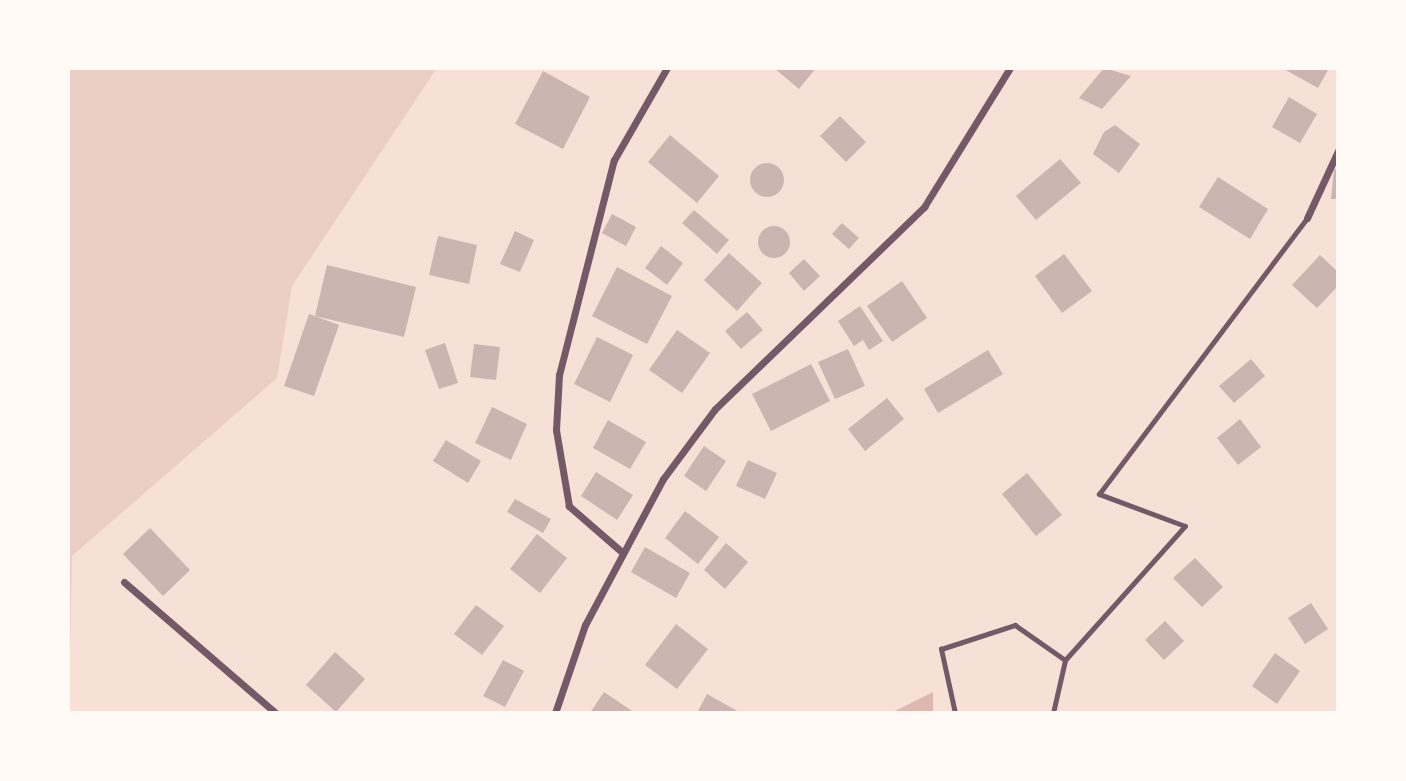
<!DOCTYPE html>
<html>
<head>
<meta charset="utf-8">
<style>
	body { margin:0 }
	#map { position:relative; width:1406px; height:781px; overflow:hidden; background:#f7e1d7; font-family:Manrope,sans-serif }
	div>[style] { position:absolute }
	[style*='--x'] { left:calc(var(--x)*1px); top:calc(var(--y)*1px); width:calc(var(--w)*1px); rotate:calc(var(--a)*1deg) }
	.green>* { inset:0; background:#ebcfc5 }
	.water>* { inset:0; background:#dcb8b0 }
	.building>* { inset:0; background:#ccb4b1 }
	.round { border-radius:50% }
	.service>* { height:5px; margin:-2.5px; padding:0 2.5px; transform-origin:2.5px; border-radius:2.5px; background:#755966 }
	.minor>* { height:7px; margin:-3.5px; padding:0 3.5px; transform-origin:3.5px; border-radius:3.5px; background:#755966 }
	span { translate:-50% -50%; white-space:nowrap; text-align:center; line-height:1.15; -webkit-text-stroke:6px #fffaf5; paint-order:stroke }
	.frame { position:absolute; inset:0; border:70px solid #fffaf5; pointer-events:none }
</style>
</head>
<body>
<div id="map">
	<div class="green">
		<i style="clip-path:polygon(68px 68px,437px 68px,292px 286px,277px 378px,72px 556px,69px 713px)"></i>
	</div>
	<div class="water">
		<i style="clip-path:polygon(933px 692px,933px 713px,891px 713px)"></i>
	</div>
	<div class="building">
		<i style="clip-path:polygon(774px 68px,816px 68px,799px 89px)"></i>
		<i style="clip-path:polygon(1104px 68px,1131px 76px,1102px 109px,1079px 98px)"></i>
		<i style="clip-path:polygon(1282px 68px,1329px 68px,1318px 88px)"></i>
		<i style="clip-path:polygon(543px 71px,590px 97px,563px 149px,515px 124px)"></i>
		<i style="clip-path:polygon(1289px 97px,1317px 114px,1300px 143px,1272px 127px)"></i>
		<i style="clip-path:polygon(840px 116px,866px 142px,846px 162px,820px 136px)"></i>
		<i style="clip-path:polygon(1115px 125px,1140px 144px,1119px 173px,1093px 154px,1104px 132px)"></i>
		<i style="clip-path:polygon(670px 135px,719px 176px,697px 203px,648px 162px)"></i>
		<i style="clip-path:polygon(1060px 159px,1081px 183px,1036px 220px,1016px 196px)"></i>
		<i class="round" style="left:750px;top:163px;width:34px;height:34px"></i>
		<i style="clip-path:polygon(1334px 169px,1338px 170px,1338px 199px,1331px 199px)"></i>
		<i style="clip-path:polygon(1218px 177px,1268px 209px,1250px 239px,1199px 207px)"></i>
		<i style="clip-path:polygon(694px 210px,729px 240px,717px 254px,682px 223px)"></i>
		<i style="clip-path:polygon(612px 214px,636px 227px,626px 246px,602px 233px)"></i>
		<i style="clip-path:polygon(842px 223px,859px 238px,849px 249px,832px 234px)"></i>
		<i class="round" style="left:758px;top:226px;width:32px;height:32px"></i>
		<i style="clip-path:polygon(515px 231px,534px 240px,520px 272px,500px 264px)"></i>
		<i style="clip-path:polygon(438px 236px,477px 245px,469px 284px,429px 275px)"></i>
		<i style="clip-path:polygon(661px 246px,683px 263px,667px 285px,645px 268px)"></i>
		<i style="clip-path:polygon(729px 253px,762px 283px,737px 311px,704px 280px)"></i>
		<i style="clip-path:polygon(1064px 254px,1092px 291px,1062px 313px,1035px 276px)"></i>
		<i style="clip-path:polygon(1320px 255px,1338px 272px,1338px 286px,1317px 308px,1292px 285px)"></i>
		<i style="clip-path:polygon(804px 259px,820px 276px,804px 291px,789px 273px)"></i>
		<i style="clip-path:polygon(327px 265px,416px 287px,404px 337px,315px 316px)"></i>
		<i style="clip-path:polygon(617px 267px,672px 296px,647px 344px,592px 316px)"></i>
		<i style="clip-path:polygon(902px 281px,927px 318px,892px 342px,867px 306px)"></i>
		<i style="clip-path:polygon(860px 306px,883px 341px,869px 350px,863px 340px,854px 346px,838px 321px)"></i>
		<i style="clip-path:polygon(747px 312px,763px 330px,741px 349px,725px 331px)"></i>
		<i style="clip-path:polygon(309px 314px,339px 325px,314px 396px,284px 386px)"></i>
		<i style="clip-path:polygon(677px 330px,710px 353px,682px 393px,649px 370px)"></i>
		<i style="clip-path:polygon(597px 337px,633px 355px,610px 402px,574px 384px)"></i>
		<i style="clip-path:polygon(445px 343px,458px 383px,439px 389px,425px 350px)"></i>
		<i style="clip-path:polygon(474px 344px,500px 347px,496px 380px,470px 377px)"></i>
		<i style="clip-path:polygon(848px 349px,865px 386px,835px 399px,818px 362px)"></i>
		<i style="clip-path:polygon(988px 350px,1003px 374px,938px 413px,924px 389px)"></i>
		<i style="clip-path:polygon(1251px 359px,1265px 376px,1234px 403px,1219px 386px)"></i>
		<i style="clip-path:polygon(811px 364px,830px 401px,771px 431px,752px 394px)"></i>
		<i style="clip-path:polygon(887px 398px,904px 419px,865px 451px,848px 429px)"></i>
		<i style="clip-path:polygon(492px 407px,527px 424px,511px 460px,475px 443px)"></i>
		<i style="clip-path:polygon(1240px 419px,1261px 447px,1238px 465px,1217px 438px)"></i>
		<i style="clip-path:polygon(608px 420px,646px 442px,630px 469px,593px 448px)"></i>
		<i style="clip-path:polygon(446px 440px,481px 461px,468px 483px,433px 461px)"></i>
		<i style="clip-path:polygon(704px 446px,726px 461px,706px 491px,684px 476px)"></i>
		<i style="clip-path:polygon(748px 460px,777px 473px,765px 499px,736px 486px)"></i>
		<i style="clip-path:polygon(596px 472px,633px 495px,617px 520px,581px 496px)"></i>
		<i style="clip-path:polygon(1027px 473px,1062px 515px,1036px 536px,1002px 494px)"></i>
		<i style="clip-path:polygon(515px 499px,551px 519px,543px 533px,507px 512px)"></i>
		<i style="clip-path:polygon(685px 511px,719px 537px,698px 564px,665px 538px)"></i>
		<i style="clip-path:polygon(150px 528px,190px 570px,163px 596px,123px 554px)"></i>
		<i style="clip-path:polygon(537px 534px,567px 558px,540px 593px,510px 569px)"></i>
		<i style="clip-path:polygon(726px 543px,748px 562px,725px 589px,704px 570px)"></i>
		<i style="clip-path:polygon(645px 547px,690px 573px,676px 598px,631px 572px)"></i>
		<i style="clip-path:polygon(1195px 558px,1223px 587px,1202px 607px,1173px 578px)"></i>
		<i style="clip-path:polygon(1311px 603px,1328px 629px,1305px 644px,1288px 618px)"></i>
		<i style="clip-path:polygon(476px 605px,504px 626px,482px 655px,454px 634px)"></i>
		<i style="clip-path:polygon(1165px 621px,1184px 641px,1164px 660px,1145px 640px)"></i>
		<i style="clip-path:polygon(676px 624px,708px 649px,677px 689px,645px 665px)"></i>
		<i style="clip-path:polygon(335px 652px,365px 679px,336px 712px,306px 685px)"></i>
		<i style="clip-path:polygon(1275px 653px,1300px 671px,1277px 704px,1252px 686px)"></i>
		<i style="clip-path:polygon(503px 660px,524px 671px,505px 707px,483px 696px)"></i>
		<i style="clip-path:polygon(604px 692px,635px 713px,590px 713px)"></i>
		<i style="clip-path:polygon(707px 694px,741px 713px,697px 713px)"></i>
	</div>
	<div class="service">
		<i style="--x:955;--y:713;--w:66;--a:-102.3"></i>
		<i style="--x:941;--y:649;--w:78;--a:-18"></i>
		<i style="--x:1015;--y:625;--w:61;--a:35"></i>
		<i style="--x:1053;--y:713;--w:54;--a:-77.2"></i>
		<i style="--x:1065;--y:660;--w:180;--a:-48.2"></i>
		<i style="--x:1185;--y:526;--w:92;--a:-159.6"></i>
		<i style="--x:1099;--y:494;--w:346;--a:-53"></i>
	</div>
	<div class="minor">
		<i style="--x:1307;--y:218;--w:74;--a:-65.2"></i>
		<i style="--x:623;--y:553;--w:72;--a:-139"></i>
		<i style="--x:569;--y:506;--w:77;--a:-99.7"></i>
		<i style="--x:556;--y:430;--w:55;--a:-86.9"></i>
		<i style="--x:559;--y:375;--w:222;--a:-75.7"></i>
		<i style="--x:614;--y:160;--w:106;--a:-60.1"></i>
		<i style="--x:124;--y:582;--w:201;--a:40.8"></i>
		<i style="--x:555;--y:713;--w:93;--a:-71.2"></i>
		<i style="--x:585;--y:625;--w:166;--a:-61.9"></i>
		<i style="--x:663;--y:479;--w:87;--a:-53.4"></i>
		<i style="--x:715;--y:409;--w:291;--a:-44"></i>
		<i style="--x:924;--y:207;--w:163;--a:-58.3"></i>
	</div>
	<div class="frame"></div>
</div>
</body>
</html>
